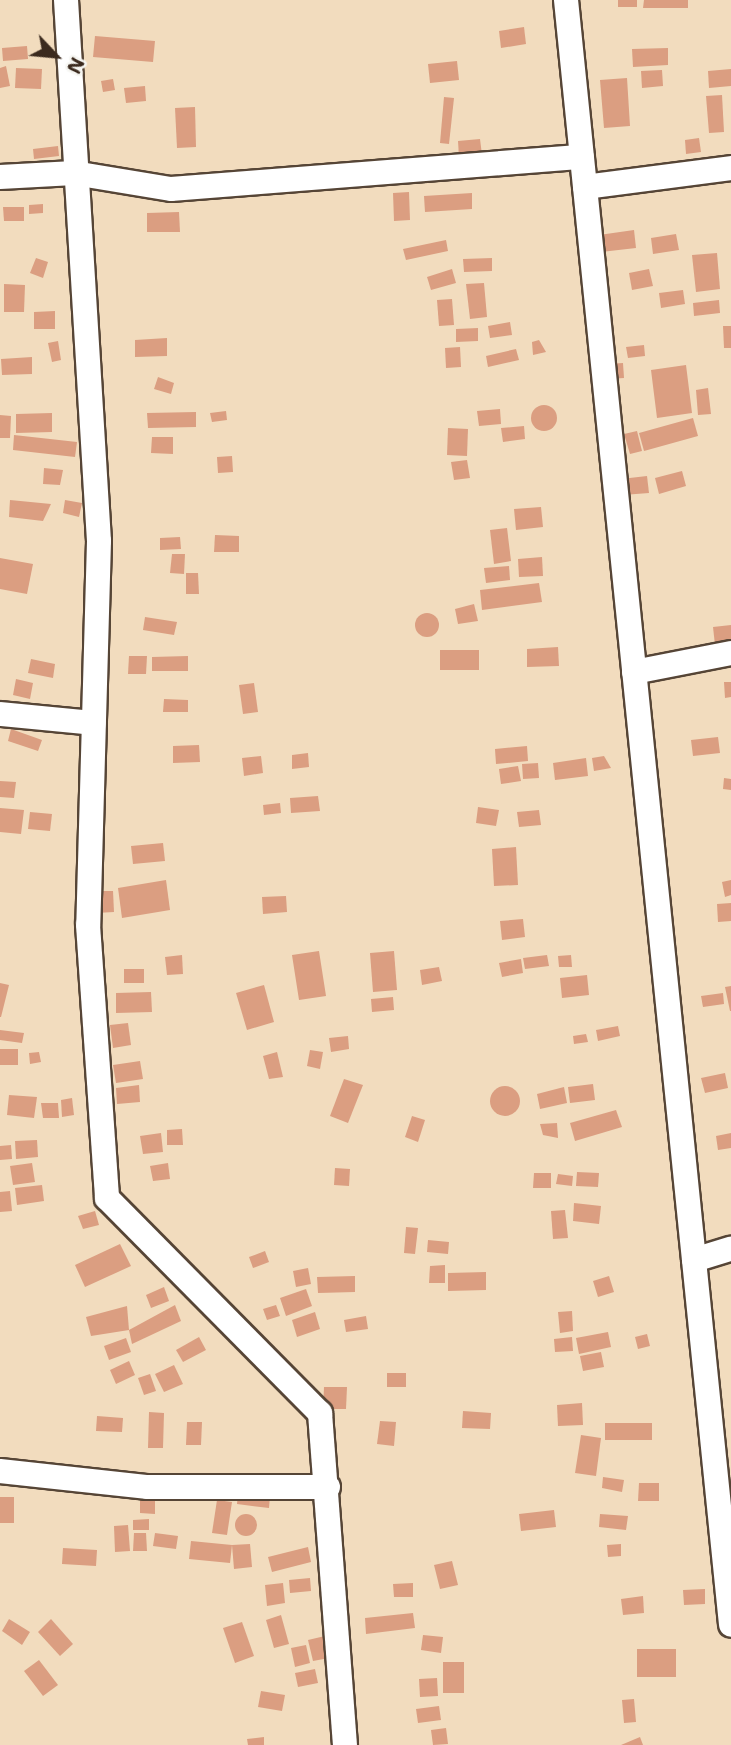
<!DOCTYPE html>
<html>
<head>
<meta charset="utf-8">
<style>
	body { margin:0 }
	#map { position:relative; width:731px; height:1745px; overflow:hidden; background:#f2dcbe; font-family:"Shantell Sans",sans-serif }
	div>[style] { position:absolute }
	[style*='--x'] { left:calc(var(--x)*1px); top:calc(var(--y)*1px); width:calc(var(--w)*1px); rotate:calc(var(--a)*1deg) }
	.building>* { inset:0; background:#db9e81 }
	.round { border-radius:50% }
	.roads { filter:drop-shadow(2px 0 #564536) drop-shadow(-2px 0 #564536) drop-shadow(0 2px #564536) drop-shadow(0 -2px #564536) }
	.street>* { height:24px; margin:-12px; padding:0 12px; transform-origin:12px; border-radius:12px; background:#fff }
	span { translate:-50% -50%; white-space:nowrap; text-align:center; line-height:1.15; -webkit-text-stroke:7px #f6f6f2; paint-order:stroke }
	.north { position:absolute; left:21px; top:21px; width:70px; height:70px; -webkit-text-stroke:5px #f6f6f2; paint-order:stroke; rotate:116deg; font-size:19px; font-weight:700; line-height:28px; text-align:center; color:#3b2a1e }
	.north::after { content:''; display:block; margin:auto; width:24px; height:32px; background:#3b2a1e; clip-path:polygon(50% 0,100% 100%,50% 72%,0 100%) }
</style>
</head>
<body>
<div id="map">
	<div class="building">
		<i style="clip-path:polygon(618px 0,637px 0,637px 7px,618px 7px)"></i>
		<i style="clip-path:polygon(644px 0,688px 0,688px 8px,643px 8px)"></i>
		<i style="clip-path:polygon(524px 27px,526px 44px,501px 48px,499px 31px)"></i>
		<i style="clip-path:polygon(95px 36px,155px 41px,153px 62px,93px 57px)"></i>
		<i style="clip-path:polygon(27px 46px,28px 59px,3px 61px,2px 48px)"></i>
		<i style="clip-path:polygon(668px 48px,668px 65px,633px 67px,632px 49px)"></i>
		<i style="clip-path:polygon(457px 61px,459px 80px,430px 83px,428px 64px)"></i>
		<i style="clip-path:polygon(6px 66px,10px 86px,0 88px,0 68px)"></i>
		<i style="clip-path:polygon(16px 68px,42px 69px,41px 89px,15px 88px)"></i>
		<i style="clip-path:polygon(731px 69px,731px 86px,709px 88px,708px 71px)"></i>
		<i style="clip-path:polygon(662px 70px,663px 86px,642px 88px,641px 71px)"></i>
		<i style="clip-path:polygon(627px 78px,630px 126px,604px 128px,600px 80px)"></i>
		<i style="clip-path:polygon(113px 79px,115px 90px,103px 92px,101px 81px)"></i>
		<i style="clip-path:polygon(145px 86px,146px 101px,126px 103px,124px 88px)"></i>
		<i style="clip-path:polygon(722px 95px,724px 132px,709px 133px,706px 96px)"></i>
		<i style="clip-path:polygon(444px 97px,454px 98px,449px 144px,440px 143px)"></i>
		<i style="clip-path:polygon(195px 107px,196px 147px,177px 148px,175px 108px)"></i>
		<i style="clip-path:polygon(699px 138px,701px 152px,686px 154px,685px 140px)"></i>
		<i style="clip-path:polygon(480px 139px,482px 155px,459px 158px,458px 141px)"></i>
		<i style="clip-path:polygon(58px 146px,59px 156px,34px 159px,33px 149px)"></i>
		<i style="clip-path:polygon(409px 192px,410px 220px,394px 221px,393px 193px)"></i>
		<i style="clip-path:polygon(472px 193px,472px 209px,425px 212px,424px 196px)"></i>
		<i style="clip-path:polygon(43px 204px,43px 213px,29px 214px,29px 205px)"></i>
		<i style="clip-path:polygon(3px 207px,24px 207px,24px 221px,4px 221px)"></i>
		<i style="clip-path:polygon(179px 212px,180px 232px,147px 232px,147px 213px)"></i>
		<i style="clip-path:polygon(634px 230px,636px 248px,601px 252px,599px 235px)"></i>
		<i style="clip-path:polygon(676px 234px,679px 250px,653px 254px,651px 238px)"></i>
		<i style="clip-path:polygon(446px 240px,448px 251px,406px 260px,403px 249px)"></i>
		<i style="clip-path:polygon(717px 253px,720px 289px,696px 292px,692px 255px)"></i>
		<i style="clip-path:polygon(36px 258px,48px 262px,43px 278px,30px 273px)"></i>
		<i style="clip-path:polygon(492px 258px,492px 271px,464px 272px,463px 259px)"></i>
		<i style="clip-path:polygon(452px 269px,456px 283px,431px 290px,427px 277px)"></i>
		<i style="clip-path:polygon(649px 269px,653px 286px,632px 290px,629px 273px)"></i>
		<i style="clip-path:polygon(484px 283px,487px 317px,470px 319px,466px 284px)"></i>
		<i style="clip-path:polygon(4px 284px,25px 285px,24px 312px,4px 312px)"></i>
		<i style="clip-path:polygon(683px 290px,685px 304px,661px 308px,659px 293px)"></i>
		<i style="clip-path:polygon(452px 299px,454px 325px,439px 326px,437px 300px)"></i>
		<i style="clip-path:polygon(719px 300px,720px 313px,694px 316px,693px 303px)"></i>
		<i style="clip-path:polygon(55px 311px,55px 329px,34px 329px,34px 312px)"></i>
		<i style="clip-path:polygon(510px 322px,512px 335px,490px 338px,488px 326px)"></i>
		<i style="clip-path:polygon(723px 326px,731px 326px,731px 348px,724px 348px)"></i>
		<i style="clip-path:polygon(478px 328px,478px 341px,456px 342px,456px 329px)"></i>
		<i style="clip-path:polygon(167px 338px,167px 356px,135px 357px,135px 340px)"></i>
		<i style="clip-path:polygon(539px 340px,546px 352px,533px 355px,532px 342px)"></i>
		<i style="clip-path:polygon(58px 341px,61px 360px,52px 362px,48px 343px)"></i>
		<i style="clip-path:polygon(644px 345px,645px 356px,628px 358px,626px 347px)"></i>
		<i style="clip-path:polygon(460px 347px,461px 367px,446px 368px,445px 348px)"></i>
		<i style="clip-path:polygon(516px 349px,519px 360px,488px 367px,486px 356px)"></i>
		<i style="clip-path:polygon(32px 357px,32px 374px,2px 375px,1px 359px)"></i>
		<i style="clip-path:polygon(623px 363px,624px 378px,608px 379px,607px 364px)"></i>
		<i style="clip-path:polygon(686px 365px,692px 413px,657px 418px,651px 370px)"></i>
		<i style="clip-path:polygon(158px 377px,174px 383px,171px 394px,154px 389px)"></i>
		<i style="clip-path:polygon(708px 388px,711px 414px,698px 415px,696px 390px)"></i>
		<i class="round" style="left:531px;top:405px;width:26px;height:26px"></i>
		<i style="clip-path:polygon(500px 409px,501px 424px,479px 426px,477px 411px)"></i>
		<i style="clip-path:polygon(226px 411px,227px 420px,212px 422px,210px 413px)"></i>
		<i style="clip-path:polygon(196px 412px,196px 427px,148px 428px,147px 413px)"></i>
		<i style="clip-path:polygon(52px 413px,52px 432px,16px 433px,16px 414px)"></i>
		<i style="clip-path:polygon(0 415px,11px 416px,10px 438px,0 438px)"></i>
		<i style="clip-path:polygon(693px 418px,698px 436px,644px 451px,639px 433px)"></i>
		<i style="clip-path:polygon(524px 426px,525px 439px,503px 442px,501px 428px)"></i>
		<i style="clip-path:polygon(448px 428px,468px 429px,467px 456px,447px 455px)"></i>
		<i style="clip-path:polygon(637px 431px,642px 451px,630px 454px,624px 434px)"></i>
		<i style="clip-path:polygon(14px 435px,77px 442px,75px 457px,13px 450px)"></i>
		<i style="clip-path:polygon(152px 437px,173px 437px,173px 454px,151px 453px)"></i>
		<i style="clip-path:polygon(232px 456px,233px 472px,218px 473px,217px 457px)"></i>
		<i style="clip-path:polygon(467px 460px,470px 478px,454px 480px,451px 462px)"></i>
		<i style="clip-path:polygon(44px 468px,63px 470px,60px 485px,43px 484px)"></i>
		<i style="clip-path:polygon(682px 471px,686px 486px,659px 494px,655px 478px)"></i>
		<i style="clip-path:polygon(647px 476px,649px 493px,623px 495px,621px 479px)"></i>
		<i style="clip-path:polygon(10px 500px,51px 504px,43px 521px,9px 517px)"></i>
		<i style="clip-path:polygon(65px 500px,82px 503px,79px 517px,63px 513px)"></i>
		<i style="clip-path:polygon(541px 507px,543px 527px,516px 530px,514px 509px)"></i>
		<i style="clip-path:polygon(507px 528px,511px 561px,494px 564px,490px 530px)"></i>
		<i style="clip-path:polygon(215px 535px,239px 536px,239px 552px,214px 552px)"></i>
		<i style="clip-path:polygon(180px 537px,181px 549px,160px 550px,160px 538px)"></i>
		<i style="clip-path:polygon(172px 554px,185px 554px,184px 574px,170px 573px)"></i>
		<i style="clip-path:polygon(542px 557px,543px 576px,519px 577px,518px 559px)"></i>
		<i style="clip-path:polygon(0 558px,33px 564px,27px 594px,0 589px)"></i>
		<i style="clip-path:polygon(509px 566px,510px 580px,486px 583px,484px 568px)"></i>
		<i style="clip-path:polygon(186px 573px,198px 573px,199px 594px,186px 594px)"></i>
		<i style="clip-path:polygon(539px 583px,542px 602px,482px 610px,480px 590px)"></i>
		<i style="clip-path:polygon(474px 604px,478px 621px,458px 624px,455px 609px)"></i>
		<i class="round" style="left:415px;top:613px;width:24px;height:24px"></i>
		<i style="clip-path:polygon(145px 617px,177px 622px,174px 635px,143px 630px)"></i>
		<i style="clip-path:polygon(731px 625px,731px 643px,715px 645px,713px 627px)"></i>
		<i style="clip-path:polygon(558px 647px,559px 666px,527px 667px,527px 649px)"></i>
		<i style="clip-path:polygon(440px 650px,479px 650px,479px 670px,440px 670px)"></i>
		<i style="clip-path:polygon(129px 656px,147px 656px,146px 674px,128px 674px)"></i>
		<i style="clip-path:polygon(188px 656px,188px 671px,152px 671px,152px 657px)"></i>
		<i style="clip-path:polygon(31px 659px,55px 664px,53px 678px,28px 673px)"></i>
		<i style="clip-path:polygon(16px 679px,33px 683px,30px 699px,13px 695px)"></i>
		<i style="clip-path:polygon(724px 682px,731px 682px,731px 697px,725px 698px)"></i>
		<i style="clip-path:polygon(254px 683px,258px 712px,243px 714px,239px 685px)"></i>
		<i style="clip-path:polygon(164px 699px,188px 700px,188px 712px,163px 712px)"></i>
		<i style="clip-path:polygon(11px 729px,42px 740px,38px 751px,8px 741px)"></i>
		<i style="clip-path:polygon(718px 737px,720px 753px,693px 756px,691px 740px)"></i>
		<i style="clip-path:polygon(199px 745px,200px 762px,173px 763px,173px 746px)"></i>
		<i style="clip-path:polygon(527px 746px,528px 761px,496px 764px,495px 749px)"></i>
		<i style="clip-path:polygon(308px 753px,309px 767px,292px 769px,292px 755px)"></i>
		<i style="clip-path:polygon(261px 756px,263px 773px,244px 776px,242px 758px)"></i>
		<i style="clip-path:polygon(604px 756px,611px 768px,594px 771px,592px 758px)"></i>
		<i style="clip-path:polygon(586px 758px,588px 776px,555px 780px,553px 763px)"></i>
		<i style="clip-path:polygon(538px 763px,539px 778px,523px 779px,522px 764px)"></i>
		<i style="clip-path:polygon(518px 766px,521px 781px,501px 784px,499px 769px)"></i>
		<i style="clip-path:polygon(724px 778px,731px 779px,731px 790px,723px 789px)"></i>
		<i style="clip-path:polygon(0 781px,16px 782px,14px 798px,0 797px)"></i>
		<i style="clip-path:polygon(318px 796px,320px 811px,291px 813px,290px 798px)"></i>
		<i style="clip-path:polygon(280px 803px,281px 813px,264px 815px,263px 805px)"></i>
		<i style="clip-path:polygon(478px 807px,499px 810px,496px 826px,476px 823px)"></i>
		<i style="clip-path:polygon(0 808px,24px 810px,21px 834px,0 832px)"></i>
		<i style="clip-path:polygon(539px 810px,541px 825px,519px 827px,517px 812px)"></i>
		<i style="clip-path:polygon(30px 812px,52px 814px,50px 831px,28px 829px)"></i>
		<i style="clip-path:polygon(163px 843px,165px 861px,133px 864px,131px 846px)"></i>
		<i style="clip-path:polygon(516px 847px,518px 885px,494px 886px,492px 849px)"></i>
		<i style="clip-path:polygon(166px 880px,170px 910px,122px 918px,118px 888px)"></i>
		<i style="clip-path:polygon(731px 880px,731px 895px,725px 897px,722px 882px)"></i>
		<i style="clip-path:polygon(95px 891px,113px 891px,114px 912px,96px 913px)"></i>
		<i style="clip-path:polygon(286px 896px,287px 912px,263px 914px,262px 897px)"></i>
		<i style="clip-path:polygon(731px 903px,731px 921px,718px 922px,717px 904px)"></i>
		<i style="clip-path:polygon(523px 919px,525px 937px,502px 940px,500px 921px)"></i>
		<i style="clip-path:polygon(319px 951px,326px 996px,299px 1000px,292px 955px)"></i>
		<i style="clip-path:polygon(394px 951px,397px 990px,373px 992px,370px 953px)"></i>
		<i style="clip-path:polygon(182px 955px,183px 974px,167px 975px,165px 957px)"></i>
		<i style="clip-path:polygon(547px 955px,549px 966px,525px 969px,523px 958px)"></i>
		<i style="clip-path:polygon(571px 955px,572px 967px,559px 967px,558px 956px)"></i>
		<i style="clip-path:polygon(521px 959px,523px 973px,502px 977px,499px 963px)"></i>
		<i style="clip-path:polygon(439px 967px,442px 981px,422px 985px,420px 970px)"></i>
		<i style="clip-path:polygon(124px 969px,144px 969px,144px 983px,124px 983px)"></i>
		<i style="clip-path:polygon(587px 975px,589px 995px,562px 998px,560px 978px)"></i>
		<i style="clip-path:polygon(0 983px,9px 985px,1px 1017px,0 1017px)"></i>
		<i style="clip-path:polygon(264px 985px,274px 1022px,247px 1030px,236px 993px)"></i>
		<i style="clip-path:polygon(731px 986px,731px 1011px,730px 1011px,725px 987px)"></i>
		<i style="clip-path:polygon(151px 992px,152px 1012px,116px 1013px,116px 993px)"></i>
		<i style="clip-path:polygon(723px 993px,724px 1004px,703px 1007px,701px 996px)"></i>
		<i style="clip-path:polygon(393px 997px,394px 1010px,372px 1012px,371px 999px)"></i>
		<i style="clip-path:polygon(128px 1023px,131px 1045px,113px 1048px,110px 1025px)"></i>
		<i style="clip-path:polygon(618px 1026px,620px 1036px,598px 1041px,596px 1030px)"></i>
		<i style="clip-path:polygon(0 1030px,24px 1033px,22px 1043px,0 1040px)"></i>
		<i style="clip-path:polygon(586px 1034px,588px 1042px,574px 1044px,573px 1036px)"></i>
		<i style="clip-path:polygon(348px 1036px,349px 1049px,331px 1052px,329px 1038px)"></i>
		<i style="clip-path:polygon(0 1049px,18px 1049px,18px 1065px,0 1065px)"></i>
		<i style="clip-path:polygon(310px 1050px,323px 1052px,320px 1069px,307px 1066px)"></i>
		<i style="clip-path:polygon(39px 1052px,41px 1062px,30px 1064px,29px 1053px)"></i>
		<i style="clip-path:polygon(277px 1052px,283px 1077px,269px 1079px,263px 1056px)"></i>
		<i style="clip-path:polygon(140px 1061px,143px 1079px,116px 1083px,113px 1065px)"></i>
		<i style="clip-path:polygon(725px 1073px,728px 1088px,705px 1093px,701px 1078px)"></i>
		<i style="clip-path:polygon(344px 1079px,363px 1085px,348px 1123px,330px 1116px)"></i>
		<i style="clip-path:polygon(593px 1084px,595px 1100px,570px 1103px,568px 1087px)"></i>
		<i style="clip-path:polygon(139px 1085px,140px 1102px,117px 1104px,116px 1088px)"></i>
		<i class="round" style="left:490px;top:1086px;width:30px;height:30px"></i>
		<i style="clip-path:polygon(564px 1087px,567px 1103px,540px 1109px,537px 1094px)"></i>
		<i style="clip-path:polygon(9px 1095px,37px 1097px,34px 1118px,7px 1115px)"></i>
		<i style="clip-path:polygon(72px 1098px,74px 1115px,62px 1117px,61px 1100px)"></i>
		<i style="clip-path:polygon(41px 1103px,58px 1103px,59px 1118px,43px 1118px)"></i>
		<i style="clip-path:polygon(616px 1110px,622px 1127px,575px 1141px,570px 1123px)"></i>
		<i style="clip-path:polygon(412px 1116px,425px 1120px,418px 1142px,405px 1137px)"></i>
		<i style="clip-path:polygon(557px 1123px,558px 1138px,543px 1135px,540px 1124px)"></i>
		<i style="clip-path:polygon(182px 1129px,183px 1145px,167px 1145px,167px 1130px)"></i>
		<i style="clip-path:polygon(161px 1133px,163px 1152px,143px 1154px,140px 1136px)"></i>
		<i style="clip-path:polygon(731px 1133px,731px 1148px,718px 1150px,716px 1136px)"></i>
		<i style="clip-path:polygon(37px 1140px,38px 1157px,16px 1159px,15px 1141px)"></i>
		<i style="clip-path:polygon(11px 1145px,12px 1159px,0 1160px,0 1146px)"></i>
		<i style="clip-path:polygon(32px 1163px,35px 1182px,13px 1185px,10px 1166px)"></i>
		<i style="clip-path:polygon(168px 1163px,170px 1179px,153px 1181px,150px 1166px)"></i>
		<i style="clip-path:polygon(335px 1168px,350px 1169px,349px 1186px,334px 1185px)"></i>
		<i style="clip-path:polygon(577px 1172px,599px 1173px,598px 1187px,576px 1186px)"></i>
		<i style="clip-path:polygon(534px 1173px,551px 1173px,551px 1188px,533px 1188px)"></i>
		<i style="clip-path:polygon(558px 1174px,573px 1176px,572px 1186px,556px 1184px)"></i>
		<i style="clip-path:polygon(42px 1185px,44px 1201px,17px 1205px,15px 1188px)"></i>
		<i style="clip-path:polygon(10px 1191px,12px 1211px,0 1212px,0 1192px)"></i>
		<i style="clip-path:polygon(574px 1203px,601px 1206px,599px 1224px,573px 1221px)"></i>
		<i style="clip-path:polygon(565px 1210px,568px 1238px,553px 1239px,551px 1211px)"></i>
		<i style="clip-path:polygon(95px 1211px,99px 1225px,83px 1229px,78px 1216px)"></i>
		<i style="clip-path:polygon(406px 1227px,418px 1228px,415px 1254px,404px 1253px)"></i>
		<i style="clip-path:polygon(428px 1240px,449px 1242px,448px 1254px,427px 1252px)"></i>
		<i style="clip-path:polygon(120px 1244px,131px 1266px,85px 1287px,75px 1265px)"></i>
		<i style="clip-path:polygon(265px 1251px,269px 1262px,253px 1268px,249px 1257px)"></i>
		<i style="clip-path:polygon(445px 1265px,445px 1283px,429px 1283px,430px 1266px)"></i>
		<i style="clip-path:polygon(308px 1268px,311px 1284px,296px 1287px,293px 1271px)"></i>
		<i style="clip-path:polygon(486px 1272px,486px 1290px,448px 1291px,448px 1273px)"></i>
		<i style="clip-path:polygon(355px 1276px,355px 1292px,318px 1293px,317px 1277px)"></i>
		<i style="clip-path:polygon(609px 1276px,614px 1292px,598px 1297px,593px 1281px)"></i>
		<i style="clip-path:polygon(164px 1287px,169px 1301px,151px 1308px,146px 1295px)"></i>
		<i style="clip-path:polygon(306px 1289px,312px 1306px,286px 1316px,280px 1298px)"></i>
		<i style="clip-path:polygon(175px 1305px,181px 1321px,132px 1344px,129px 1330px)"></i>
		<i style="clip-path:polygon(276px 1305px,280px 1316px,267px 1320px,263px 1309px)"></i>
		<i style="clip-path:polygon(127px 1306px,129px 1330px,91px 1336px,86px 1317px)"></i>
		<i style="clip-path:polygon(572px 1311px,573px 1331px,560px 1333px,558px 1312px)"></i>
		<i style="clip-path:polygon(315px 1312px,320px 1329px,297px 1337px,292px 1320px)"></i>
		<i style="clip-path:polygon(366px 1316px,368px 1329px,346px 1332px,344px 1320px)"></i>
		<i style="clip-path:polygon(608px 1332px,611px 1347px,579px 1354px,576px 1338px)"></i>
		<i style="clip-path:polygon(647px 1334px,650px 1346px,638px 1349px,635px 1337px)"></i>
		<i style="clip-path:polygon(199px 1337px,206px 1350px,183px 1362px,176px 1350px)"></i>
		<i style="clip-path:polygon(572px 1337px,573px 1351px,555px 1352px,554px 1339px)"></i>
		<i style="clip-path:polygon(126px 1338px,131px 1352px,109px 1360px,104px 1346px)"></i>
		<i style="clip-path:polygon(601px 1352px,604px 1367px,583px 1371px,580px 1356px)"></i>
		<i style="clip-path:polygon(129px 1361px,135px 1375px,116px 1384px,110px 1370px)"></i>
		<i style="clip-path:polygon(174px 1365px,183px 1384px,164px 1392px,155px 1374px)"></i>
		<i style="clip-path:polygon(387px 1373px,406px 1373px,406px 1387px,387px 1387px)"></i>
		<i style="clip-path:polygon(150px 1374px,156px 1391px,144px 1395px,138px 1378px)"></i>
		<i style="clip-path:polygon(324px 1387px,347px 1387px,346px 1409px,323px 1409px)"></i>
		<i style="clip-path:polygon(582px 1403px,583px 1425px,558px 1426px,557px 1405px)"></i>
		<i style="clip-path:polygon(463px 1411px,491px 1413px,490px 1429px,462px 1428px)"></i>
		<i style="clip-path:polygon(149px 1412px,164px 1413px,163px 1448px,148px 1448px)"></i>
		<i style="clip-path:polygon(97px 1416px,123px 1418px,122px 1432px,96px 1431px)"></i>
		<i style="clip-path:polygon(380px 1421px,396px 1422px,394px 1446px,377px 1444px)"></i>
		<i style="clip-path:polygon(187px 1422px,202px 1422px,201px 1445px,186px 1445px)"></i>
		<i style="clip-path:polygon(605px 1423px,652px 1423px,652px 1440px,605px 1440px)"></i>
		<i style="clip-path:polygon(581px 1435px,601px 1438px,596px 1476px,575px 1473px)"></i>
		<i style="clip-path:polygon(603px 1477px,624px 1480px,622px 1492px,602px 1488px)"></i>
		<i style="clip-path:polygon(639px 1483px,659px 1483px,659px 1501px,638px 1501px)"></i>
		<i style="clip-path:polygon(238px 1493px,270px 1496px,269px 1508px,237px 1504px)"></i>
		<i style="clip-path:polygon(0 1497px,14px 1497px,14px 1523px,0 1523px)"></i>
		<i style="clip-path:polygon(140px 1499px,155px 1500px,155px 1514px,140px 1513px)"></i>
		<i style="clip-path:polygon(217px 1500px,232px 1502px,227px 1535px,212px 1533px)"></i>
		<i style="clip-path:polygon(554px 1510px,556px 1527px,521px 1531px,519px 1514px)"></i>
		<i style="clip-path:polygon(600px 1514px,628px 1516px,626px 1530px,599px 1527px)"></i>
		<i class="round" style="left:235px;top:1514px;width:22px;height:22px"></i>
		<i style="clip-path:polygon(149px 1519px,149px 1530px,133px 1530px,133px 1520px)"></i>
		<i style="clip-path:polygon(128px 1525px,130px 1551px,115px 1552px,114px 1526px)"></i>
		<i style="clip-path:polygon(134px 1533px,146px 1533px,147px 1551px,133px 1551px)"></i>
		<i style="clip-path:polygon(155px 1533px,178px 1536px,176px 1549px,153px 1546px)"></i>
		<i style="clip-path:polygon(191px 1541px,232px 1545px,230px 1563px,189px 1559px)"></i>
		<i style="clip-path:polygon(250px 1544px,252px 1567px,234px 1569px,232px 1545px)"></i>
		<i style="clip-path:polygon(621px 1544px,621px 1556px,608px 1557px,607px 1545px)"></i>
		<i style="clip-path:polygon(308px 1547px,311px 1562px,272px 1572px,268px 1557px)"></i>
		<i style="clip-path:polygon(63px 1548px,97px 1550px,96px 1566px,62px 1564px)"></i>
		<i style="clip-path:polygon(452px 1561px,458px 1585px,440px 1589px,434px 1565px)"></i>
		<i style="clip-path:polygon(310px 1578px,311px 1591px,290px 1593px,289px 1580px)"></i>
		<i style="clip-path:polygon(283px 1583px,285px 1603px,267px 1606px,265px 1585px)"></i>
		<i style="clip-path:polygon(413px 1583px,413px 1597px,394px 1597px,393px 1584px)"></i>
		<i style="clip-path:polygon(705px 1589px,705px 1604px,684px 1605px,683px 1590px)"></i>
		<i style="clip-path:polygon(643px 1596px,644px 1613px,623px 1615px,621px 1599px)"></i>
		<i style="clip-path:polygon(413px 1613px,415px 1628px,366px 1634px,365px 1618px)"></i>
		<i style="clip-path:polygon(281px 1615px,289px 1644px,274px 1648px,266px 1620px)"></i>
		<i style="clip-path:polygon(9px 1619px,30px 1632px,22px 1645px,2px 1631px)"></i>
		<i style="clip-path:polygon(51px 1619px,73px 1644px,60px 1656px,38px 1632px)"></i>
		<i style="clip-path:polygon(242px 1622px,254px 1656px,235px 1663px,223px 1628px)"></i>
		<i style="clip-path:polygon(423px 1635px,443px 1637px,441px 1653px,421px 1650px)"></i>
		<i style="clip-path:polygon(325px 1636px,329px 1658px,313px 1661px,308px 1640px)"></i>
		<i style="clip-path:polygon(306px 1645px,310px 1663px,295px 1667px,291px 1648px)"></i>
		<i style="clip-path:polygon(637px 1649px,676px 1649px,676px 1677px,637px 1677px)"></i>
		<i style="clip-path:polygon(39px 1660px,58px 1685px,43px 1696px,24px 1671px)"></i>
		<i style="clip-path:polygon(443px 1662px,464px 1662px,464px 1693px,443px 1693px)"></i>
		<i style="clip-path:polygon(315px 1669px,318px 1683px,298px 1687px,295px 1673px)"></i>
		<i style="clip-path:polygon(437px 1678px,438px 1696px,420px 1697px,419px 1679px)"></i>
		<i style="clip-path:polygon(261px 1691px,285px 1695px,282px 1711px,258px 1707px)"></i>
		<i style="clip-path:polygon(634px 1699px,636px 1722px,624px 1723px,622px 1700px)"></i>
		<i style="clip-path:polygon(439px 1706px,441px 1720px,418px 1723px,416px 1709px)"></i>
		<i style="clip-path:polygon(446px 1728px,448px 1744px,433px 1745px,431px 1730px)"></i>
		<i style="clip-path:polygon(264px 1737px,264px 1745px,248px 1745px,247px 1739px)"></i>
		<i style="clip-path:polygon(640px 1737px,643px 1745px,621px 1745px)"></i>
	</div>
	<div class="roads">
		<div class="street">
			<i style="--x:66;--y:0;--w:542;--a:86.51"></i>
			<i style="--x:99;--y:541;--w:384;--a:91.6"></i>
			<i style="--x:88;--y:925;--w:274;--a:86"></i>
			<i style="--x:107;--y:1198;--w:303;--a:45.3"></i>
			<i style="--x:320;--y:1413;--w:333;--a:85.7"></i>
			<i style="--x:566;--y:0;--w:1633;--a:84.2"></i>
			<i style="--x:0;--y:177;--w:74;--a:-3.1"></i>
			<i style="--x:74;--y:173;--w:98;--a:9.4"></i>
			<i style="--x:171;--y:189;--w:412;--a:-4.5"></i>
			<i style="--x:585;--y:187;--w:147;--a:-7.4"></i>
			<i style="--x:634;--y:672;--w:99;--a:-11.1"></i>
			<i style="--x:0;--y:714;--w:94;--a:5.5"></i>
			<i style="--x:694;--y:1260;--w:39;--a:-17"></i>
			<i style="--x:0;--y:1471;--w:149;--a:6.2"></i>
			<i style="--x:148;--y:1487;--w:180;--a:0"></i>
		</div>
	</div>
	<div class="north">N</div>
</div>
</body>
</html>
